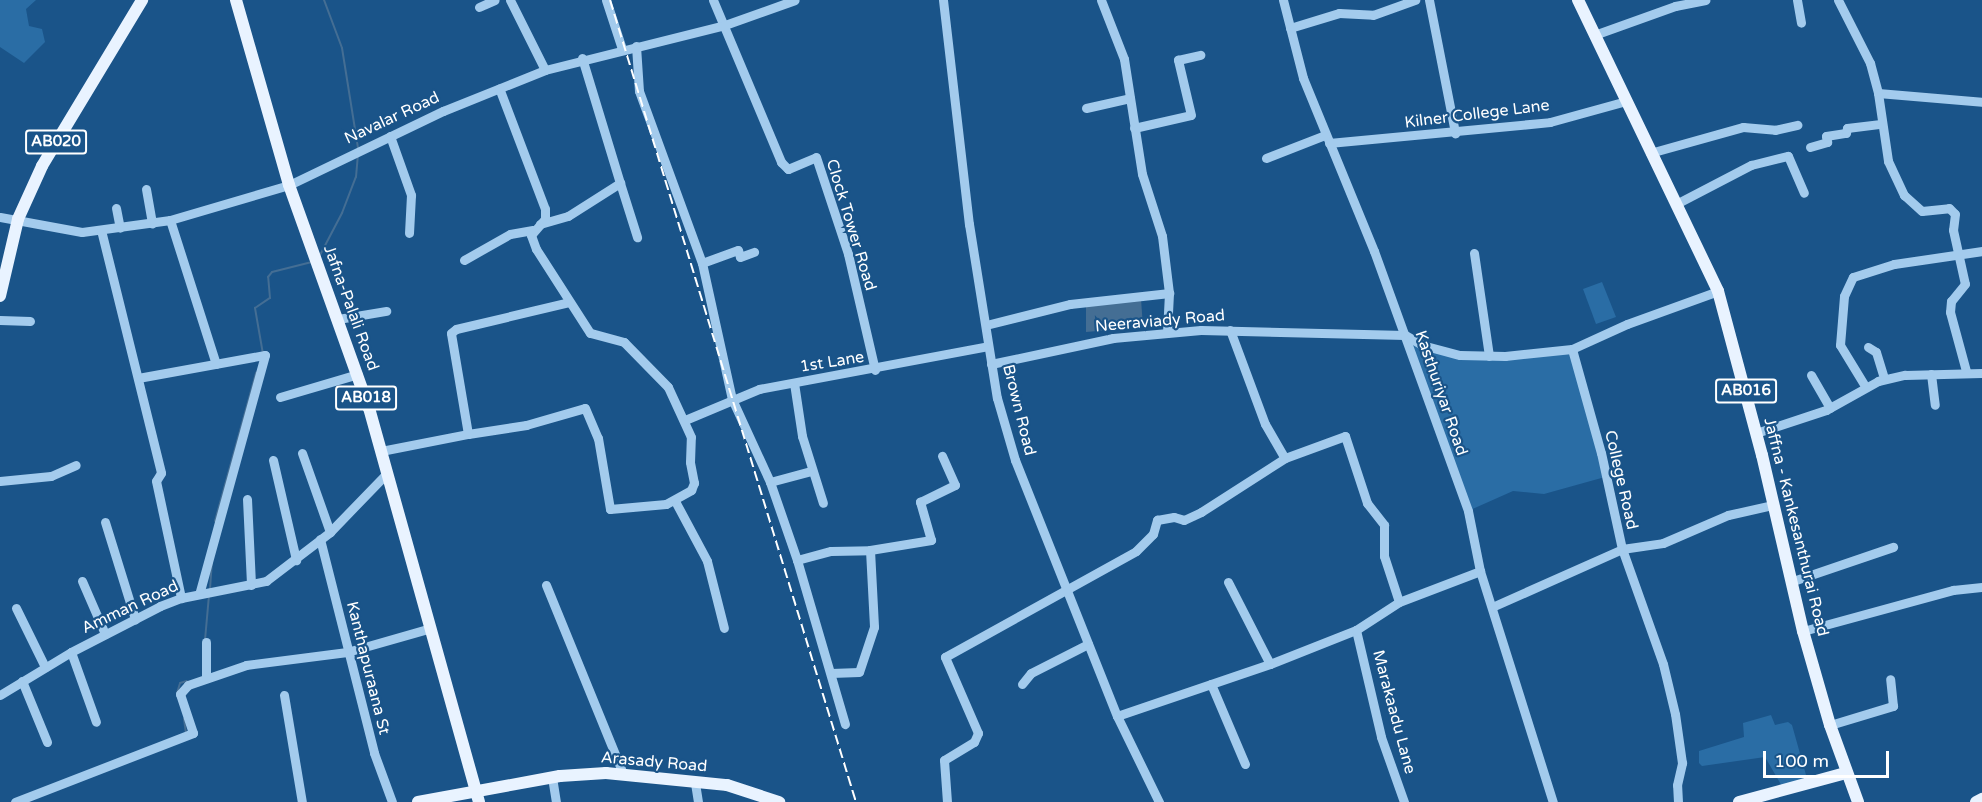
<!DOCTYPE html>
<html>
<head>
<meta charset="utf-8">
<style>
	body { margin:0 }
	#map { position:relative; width:1982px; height:802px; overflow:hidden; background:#1a5489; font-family:"Varela Round",sans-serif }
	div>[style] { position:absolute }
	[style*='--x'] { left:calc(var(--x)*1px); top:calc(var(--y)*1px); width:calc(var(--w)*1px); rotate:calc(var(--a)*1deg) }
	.green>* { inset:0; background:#2a6da5 }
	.water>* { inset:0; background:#446e94 }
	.stream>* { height:2px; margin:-1px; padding:0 1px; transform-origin:1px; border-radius:1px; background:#446e94 }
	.minor>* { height:9px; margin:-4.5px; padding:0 4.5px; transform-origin:4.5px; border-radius:4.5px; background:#a3cbed }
	.major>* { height:12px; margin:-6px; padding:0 6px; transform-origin:6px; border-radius:6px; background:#e9f3ff }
	.rail>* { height:2px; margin-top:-1px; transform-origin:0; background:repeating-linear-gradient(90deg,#fff 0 10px,transparent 0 14.5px) }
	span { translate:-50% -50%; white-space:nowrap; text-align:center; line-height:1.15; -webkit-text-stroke:4.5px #1a5489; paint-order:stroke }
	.shield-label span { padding:2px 4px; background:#1a5489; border:2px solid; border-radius:4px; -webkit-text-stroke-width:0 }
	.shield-label { font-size:15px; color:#fff; font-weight:700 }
	.street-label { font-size:16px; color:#fff }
	.scale { position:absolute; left:1763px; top:751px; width:126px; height:27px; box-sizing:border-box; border:3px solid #fff; border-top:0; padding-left:8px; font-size:18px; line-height:21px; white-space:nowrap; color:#fff; -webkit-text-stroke:4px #1a5489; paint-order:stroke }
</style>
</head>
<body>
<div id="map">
	<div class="green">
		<i style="clip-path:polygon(0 0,36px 0,26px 9px,29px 26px,42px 29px,45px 42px,24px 63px,0 47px)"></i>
		<i style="clip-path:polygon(1602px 282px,1616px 317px,1596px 324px,1583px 289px)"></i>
		<i style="clip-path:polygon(1405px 335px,1460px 355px,1572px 349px,1605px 477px,1544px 494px,1513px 491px,1468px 511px)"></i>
		<i style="clip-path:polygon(1771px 715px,1775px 725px,1788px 722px,1792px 725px,1808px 782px,1783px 788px,1765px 757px,1702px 766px,1699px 763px,1699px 751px,1744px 737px,1743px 723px)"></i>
	</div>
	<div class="water">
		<i style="clip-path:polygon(1141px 299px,1143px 327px,1086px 332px,1086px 304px)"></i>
	</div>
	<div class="stream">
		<i style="--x:324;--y:0;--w:51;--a:69.4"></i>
		<i style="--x:342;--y:48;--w:101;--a:80.9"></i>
		<i style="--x:319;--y:257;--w:50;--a:-62.4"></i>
		<i style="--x:342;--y:213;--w:39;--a:-69"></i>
		<i style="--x:356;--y:177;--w:23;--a:-85"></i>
		<i style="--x:263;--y:354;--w:47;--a:-99.9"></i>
		<i style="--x:255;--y:308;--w:18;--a:-34"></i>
		<i style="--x:270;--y:298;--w:21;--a:-95"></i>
		<i style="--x:268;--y:277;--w:6;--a:-51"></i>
		<i style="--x:272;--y:272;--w:41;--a:-14"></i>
		<i style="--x:215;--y:521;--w:154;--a:-74.5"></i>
		<i style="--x:210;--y:589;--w:27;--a:-86"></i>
		<i style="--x:205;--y:640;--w:45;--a:-84.9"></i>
		<i style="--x:177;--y:693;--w:10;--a:-73"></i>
		<i style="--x:180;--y:683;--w:7;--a:-16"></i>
		<i style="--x:184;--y:719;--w:14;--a:82"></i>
	</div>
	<div class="minor">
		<i style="--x:510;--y:0;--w:78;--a:63.4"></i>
		<i style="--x:606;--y:0;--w:52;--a:71.9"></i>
		<i style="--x:713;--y:0;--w:176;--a:67.2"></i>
		<i style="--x:781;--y:162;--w:10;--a:45"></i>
		<i style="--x:788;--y:169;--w:30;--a:-23"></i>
		<i style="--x:816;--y:157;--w:102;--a:71.7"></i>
		<i style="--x:848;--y:254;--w:119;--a:76.9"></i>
		<i style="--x:943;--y:0;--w:226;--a:83.4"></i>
		<i style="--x:969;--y:224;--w:176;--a:80.9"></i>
		<i style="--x:997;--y:398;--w:65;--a:73.8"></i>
		<i style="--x:1015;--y:460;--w:276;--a:68.3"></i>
		<i style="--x:1117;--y:716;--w:96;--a:64"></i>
		<i style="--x:1101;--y:0;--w:63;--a:68.7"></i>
		<i style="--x:1124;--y:59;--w:116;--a:81.1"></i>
		<i style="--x:1142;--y:174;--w:65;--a:72.1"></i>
		<i style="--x:1162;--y:236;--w:57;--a:83"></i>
		<i style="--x:1169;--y:293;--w:40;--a:92.9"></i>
		<i style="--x:1283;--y:0;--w:81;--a:75.6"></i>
		<i style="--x:1303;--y:78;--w:187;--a:67.7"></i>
		<i style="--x:1374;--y:251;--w:276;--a:70.1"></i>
		<i style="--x:1468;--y:511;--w:61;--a:78.7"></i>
		<i style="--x:1480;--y:571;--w:242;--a:72.5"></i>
		<i style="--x:1429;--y:0;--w:136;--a:78.9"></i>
		<i style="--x:1797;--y:0;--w:23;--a:80"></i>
		<i style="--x:1838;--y:0;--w:71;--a:63.1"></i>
		<i style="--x:1870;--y:63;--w:31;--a:75"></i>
		<i style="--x:1878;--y:93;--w:104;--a:4.9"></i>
		<i style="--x:479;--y:7;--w:17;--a:-24"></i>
		<i style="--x:1290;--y:28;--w:51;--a:-17"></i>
		<i style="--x:1339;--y:13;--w:34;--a:3"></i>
		<i style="--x:1373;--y:15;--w:45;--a:-19.7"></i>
		<i style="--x:1597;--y:34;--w:83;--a:-19.7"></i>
		<i style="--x:1675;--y:6;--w:31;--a:-11"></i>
		<i style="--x:636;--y:46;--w:45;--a:86.2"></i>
		<i style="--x:639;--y:91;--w:183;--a:69.9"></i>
		<i style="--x:702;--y:263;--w:139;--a:77.6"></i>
		<i style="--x:732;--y:399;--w:91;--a:65.4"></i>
		<i style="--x:770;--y:482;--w:83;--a:70.9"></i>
		<i style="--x:797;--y:560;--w:171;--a:73.7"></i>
		<i style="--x:582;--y:58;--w:131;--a:73.1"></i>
		<i style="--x:1878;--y:93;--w:69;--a:81.6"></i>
		<i style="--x:1888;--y:161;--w:38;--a:65"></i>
		<i style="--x:1904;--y:195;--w:24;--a:42"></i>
		<i style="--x:1922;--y:211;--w:27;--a:-6"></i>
		<i style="--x:1949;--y:208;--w:8;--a:45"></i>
		<i style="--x:1955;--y:214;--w:16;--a:97"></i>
		<i style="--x:1953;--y:230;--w:55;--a:77.5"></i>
		<i style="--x:1965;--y:284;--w:22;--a:129"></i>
		<i style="--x:1951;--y:301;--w:11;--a:95"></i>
		<i style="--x:1950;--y:312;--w:61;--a:74.8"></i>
		<i style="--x:1086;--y:108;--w:45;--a:-12.8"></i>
		<i style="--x:1134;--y:128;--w:58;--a:-12.8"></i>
		<i style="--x:1191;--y:115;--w:57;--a:-103.3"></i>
		<i style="--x:1178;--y:60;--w:23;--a:-13"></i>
		<i style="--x:390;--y:136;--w:63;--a:70.4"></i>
		<i style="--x:411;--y:195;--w:38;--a:93"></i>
		<i style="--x:1329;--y:143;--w:222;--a:-5.4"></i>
		<i style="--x:1550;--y:122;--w:79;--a:-15.4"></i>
		<i style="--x:1810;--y:147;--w:18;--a:-16"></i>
		<i style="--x:1827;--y:142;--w:6;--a:-99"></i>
		<i style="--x:1826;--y:136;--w:20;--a:-9"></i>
		<i style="--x:1846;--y:133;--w:5;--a:-79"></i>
		<i style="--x:1847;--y:128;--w:34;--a:-7"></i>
		<i style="--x:1650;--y:153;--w:97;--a:-15.6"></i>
		<i style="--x:1743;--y:127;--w:32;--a:5"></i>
		<i style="--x:1775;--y:130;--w:23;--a:-13"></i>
		<i style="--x:1266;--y:158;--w:63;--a:-21.3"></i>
		<i style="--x:146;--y:189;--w:35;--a:80"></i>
		<i style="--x:1676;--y:204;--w:85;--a:-27.5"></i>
		<i style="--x:1751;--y:165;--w:38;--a:-14"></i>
		<i style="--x:1788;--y:156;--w:40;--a:66.6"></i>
		<i style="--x:116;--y:208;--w:20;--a:79"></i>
		<i style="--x:0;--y:217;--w:83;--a:10.4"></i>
		<i style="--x:82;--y:232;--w:89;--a:-7.8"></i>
		<i style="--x:170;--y:220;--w:124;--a:-16.4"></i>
		<i style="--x:289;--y:185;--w:171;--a:-25.7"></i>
		<i style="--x:443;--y:111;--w:110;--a:-21.9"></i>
		<i style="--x:545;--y:70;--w:182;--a:-14"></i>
		<i style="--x:722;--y:26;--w:77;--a:-19.6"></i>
		<i style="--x:170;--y:220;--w:151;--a:72.3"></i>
		<i style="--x:540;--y:224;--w:29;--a:-16"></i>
		<i style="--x:568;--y:216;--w:62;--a:-32.4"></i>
		<i style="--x:620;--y:183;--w:57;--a:72.5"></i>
		<i style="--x:101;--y:230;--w:250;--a:76.1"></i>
		<i style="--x:161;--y:473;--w:9;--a:122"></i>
		<i style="--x:156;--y:481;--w:120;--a:77.9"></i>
		<i style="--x:1474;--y:253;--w:104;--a:81.7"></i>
		<i style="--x:464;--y:260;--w:53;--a:-29.5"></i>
		<i style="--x:510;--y:234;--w:23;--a:-10"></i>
		<i style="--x:702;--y:263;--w:38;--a:-20"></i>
		<i style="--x:738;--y:250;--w:7;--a:74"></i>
		<i style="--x:740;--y:257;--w:15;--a:-20"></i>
		<i style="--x:338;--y:319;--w:49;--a:-9.5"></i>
		<i style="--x:0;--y:320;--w:30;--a:2"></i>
		<i style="--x:986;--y:325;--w:87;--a:-14"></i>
		<i style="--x:1070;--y:304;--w:100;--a:-6.3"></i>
		<i style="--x:1230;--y:330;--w:100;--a:69.6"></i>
		<i style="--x:1265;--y:424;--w:39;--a:60"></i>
		<i style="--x:1868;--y:347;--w:9;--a:32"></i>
		<i style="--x:1876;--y:352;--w:28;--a:73"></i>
		<i style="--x:991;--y:364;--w:125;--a:-12"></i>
		<i style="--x:1113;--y:338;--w:88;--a:-5.2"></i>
		<i style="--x:1201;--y:330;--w:204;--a:1.4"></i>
		<i style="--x:1405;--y:335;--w:20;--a:30"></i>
		<i style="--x:1422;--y:345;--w:39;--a:15"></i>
		<i style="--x:1460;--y:355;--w:45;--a:1.3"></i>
		<i style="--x:1505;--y:356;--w:67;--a:-6"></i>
		<i style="--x:1572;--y:349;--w:60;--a:-24.4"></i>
		<i style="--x:1627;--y:324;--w:97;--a:-19.9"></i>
		<i style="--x:1931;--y:374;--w:31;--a:83"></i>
		<i style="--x:1811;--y:375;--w:38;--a:60"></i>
		<i style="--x:138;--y:378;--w:129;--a:-10.3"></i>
		<i style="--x:265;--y:355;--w:248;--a:105.4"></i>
		<i style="--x:794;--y:383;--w:54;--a:81.4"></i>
		<i style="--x:802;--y:436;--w:70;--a:72.6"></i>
		<i style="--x:1865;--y:386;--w:48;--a:-121.4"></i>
		<i style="--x:1840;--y:345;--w:49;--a:-85.3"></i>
		<i style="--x:1844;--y:296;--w:21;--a:-65"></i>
		<i style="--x:1853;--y:277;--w:43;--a:-17.6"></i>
		<i style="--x:1894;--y:264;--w:89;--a:-8.4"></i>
		<i style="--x:280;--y:397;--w:81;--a:-16.4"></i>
		<i style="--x:685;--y:420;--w:80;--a:-22.7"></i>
		<i style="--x:759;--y:389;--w:233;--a:-10.6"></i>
		<i style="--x:1756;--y:433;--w:74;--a:-18.2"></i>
		<i style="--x:1826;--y:410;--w:60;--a:-29.1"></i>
		<i style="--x:1878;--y:381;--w:28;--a:-13"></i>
		<i style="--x:1905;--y:375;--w:77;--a:-1.5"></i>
		<i style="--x:468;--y:434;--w:59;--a:-8.8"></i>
		<i style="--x:526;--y:425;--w:61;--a:-16.1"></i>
		<i style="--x:585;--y:408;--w:33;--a:67"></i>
		<i style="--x:598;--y:438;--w:72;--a:80.4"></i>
		<i style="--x:610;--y:509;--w:56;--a:-5.1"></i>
		<i style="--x:666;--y:504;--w:29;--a:-29"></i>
		<i style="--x:691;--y:490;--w:8;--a:-67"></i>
		<i style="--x:694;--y:483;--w:21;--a:-101"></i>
		<i style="--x:690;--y:462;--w:25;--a:-88"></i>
		<i style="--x:691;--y:437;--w:55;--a:-114.7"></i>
		<i style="--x:668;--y:387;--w:63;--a:-134.4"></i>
		<i style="--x:624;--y:342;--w:35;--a:-165"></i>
		<i style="--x:590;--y:333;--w:100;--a:-122.7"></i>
		<i style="--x:536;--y:249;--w:15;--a:-110"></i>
		<i style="--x:531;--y:235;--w:21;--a:-49"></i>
		<i style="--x:545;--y:219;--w:10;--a:-90"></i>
		<i style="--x:545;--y:209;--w:129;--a:-110.8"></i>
		<i style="--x:381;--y:451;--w:89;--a:-11.1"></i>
		<i style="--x:468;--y:434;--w:102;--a:-99.6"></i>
		<i style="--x:451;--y:333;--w:6;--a:-39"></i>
		<i style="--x:456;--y:329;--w:116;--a:-13.4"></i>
		<i style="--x:302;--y:453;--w:84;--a:70.5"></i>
		<i style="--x:273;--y:460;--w:103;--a:77"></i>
		<i style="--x:0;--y:481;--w:51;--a:-5.6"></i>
		<i style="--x:51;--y:476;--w:27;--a:-24"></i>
		<i style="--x:770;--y:482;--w:42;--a:-15"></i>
		<i style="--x:247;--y:499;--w:86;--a:87.3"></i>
		<i style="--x:675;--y:501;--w:68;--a:61.9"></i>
		<i style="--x:707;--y:561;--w:69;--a:75.8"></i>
		<i style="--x:105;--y:522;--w:102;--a:72.8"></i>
		<i style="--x:320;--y:539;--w:221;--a:75.8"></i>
		<i style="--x:374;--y:753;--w:52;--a:69.8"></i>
		<i style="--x:870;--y:550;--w:62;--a:-9.3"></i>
		<i style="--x:931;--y:540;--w:40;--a:-106"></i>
		<i style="--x:920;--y:502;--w:39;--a:-26"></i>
		<i style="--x:955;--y:485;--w:32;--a:-114"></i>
		<i style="--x:797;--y:560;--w:35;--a:-15"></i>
		<i style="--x:831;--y:551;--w:39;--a:-1"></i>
		<i style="--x:870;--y:550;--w:77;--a:87"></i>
		<i style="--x:874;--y:627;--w:47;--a:108.4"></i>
		<i style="--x:859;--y:672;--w:28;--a:178"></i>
		<i style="--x:82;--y:581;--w:58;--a:66.5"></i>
		<i style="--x:1228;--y:582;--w:92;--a:62.9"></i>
		<i style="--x:1790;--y:582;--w:109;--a:-18.8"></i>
		<i style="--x:546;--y:585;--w:204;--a:67.8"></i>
		<i style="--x:1492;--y:607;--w:142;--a:-24"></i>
		<i style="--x:1622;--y:549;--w:98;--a:-102.3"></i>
		<i style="--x:1601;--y:453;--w:108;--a:-105.6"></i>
		<i style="--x:16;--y:608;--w:66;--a:63.8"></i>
		<i style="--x:1356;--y:630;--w:110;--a:76.8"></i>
		<i style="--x:1381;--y:737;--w:69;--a:70.5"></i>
		<i style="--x:1803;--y:631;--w:156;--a:-15.3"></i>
		<i style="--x:1953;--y:590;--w:29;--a:-6"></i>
		<i style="--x:71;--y:652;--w:74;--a:70.3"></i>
		<i style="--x:206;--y:678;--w:36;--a:-90"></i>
		<i style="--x:22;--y:681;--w:66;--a:67.7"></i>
		<i style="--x:1022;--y:684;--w:14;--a:-51"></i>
		<i style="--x:1031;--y:673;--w:64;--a:-27"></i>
		<i style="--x:1211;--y:684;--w:87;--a:67"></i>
		<i style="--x:0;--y:695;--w:83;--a:-31.2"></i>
		<i style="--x:71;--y:652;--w:100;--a:-27.3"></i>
		<i style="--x:160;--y:606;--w:22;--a:-21"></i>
		<i style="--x:181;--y:598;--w:87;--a:-11.3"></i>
		<i style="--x:266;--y:581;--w:81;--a:-37.4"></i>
		<i style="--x:330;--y:532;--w:82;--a:-46"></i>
		<i style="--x:284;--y:695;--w:109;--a:80.5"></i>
		<i style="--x:1117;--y:716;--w:162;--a:-18.8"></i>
		<i style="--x:1270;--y:664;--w:92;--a:-21.6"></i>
		<i style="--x:1356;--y:630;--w:51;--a:-33.1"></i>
		<i style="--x:1399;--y:602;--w:87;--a:-20.9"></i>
		<i style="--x:1830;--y:725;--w:66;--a:-16.8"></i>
		<i style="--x:1893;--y:706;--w:27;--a:-96"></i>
		<i style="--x:552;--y:777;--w:25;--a:81"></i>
		<i style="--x:695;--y:783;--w:19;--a:81"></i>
		<i style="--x:15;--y:802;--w:191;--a:-21.2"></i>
		<i style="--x:193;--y:733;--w:41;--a:-108.4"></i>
		<i style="--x:180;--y:694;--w:12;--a:-48"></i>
		<i style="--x:188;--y:685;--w:61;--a:-19"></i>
		<i style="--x:246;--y:665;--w:102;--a:-7.3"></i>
		<i style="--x:347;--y:652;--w:87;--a:-15.9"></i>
		<i style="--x:947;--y:802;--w:42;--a:-94.1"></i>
		<i style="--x:944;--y:760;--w:35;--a:-31"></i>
		<i style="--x:974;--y:742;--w:10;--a:-66"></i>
		<i style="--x:978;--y:733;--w:83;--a:-113.5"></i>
		<i style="--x:945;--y:657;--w:218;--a:-29"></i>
		<i style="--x:1136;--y:551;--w:24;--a:-45"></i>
		<i style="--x:1153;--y:534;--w:15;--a:-74"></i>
		<i style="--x:1157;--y:520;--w:17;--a:-10"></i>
		<i style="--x:1174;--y:517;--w:10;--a:17"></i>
		<i style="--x:1184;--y:520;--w:19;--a:-25"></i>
		<i style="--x:1201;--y:512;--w:100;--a:-32.7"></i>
		<i style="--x:1285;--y:458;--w:64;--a:-20.1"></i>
		<i style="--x:1345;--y:436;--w:71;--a:71.8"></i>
		<i style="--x:1367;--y:503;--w:28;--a:52"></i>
		<i style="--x:1384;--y:525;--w:31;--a:90"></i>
		<i style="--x:1384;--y:556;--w:48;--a:71.9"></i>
		<i style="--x:1678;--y:802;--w:17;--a:-93"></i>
		<i style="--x:1677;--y:785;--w:23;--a:-77"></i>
		<i style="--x:1682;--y:763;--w:49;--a:-98.1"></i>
		<i style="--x:1675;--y:714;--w:51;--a:-103.5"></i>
		<i style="--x:1663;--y:664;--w:122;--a:-109.6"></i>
		<i style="--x:1622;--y:549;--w:41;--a:-8.3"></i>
		<i style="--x:1663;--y:543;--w:71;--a:-23.3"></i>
		<i style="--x:1728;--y:515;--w:45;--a:-12.8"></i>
	</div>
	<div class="major">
		<i style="--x:236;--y:0;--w:192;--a:74"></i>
		<i style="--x:289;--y:185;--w:237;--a:70.3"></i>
		<i style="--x:369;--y:408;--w:409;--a:74.4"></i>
		<i style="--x:1578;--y:0;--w:323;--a:64.3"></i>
		<i style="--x:1718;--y:291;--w:170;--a:75"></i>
		<i style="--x:1762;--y:455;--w:181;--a:76.9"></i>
		<i style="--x:1803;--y:631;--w:98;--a:74"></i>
		<i style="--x:1830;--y:725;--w:82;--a:70"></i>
		<i style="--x:0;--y:296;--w:79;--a:-76.8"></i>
		<i style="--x:18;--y:219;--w:58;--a:-65.6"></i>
		<i style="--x:42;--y:166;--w:194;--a:-58.9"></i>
		<i style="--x:418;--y:802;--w:144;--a:-10.4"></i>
		<i style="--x:560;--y:776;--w:46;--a:-3.7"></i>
		<i style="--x:606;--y:773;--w:122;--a:5.7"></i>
		<i style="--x:727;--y:785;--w:55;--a:18.1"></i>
		<i style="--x:1739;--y:802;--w:111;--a:-15.2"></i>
		<i style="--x:1976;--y:802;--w:7;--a:-27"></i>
	</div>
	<div class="rail">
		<i style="--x:610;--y:0;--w:839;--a:72.95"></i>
	</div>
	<div class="shield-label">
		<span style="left:56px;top:142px">AB020</span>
		<span style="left:1746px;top:391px">AB016</span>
		<span style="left:366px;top:398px">AB018</span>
	</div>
	<div class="street-label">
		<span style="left:1477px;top:114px;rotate:-7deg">Kilner College Lane</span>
		<span style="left:392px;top:118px;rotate:-25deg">Navalar Road</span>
		<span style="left:851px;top:225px;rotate:73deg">Clock Tower Road</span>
		<span style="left:351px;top:308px;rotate:70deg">Jafna-Palali Road</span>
		<span style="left:1160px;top:321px;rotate:-5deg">Neeraviady Road</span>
		<span style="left:832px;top:362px;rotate:-9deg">1st Lane</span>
		<span style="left:1441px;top:393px;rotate:71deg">Kasthuriyar Road</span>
		<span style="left:1019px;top:410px;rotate:76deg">Brown Road</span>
		<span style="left:1621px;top:480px;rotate:77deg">College Road</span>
		<span style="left:1796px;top:527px;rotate:76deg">Jaffna - Kankesanthurai Road</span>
		<span style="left:130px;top:607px;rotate:-25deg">Amman Road</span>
		<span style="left:368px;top:668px;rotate:76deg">Kanthapuraana St</span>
		<span style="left:1394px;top:712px;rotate:75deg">Marakaadu Lane</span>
		<span style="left:654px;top:762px;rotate:5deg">Arasady Road</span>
	</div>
	<div class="scale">100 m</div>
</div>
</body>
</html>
